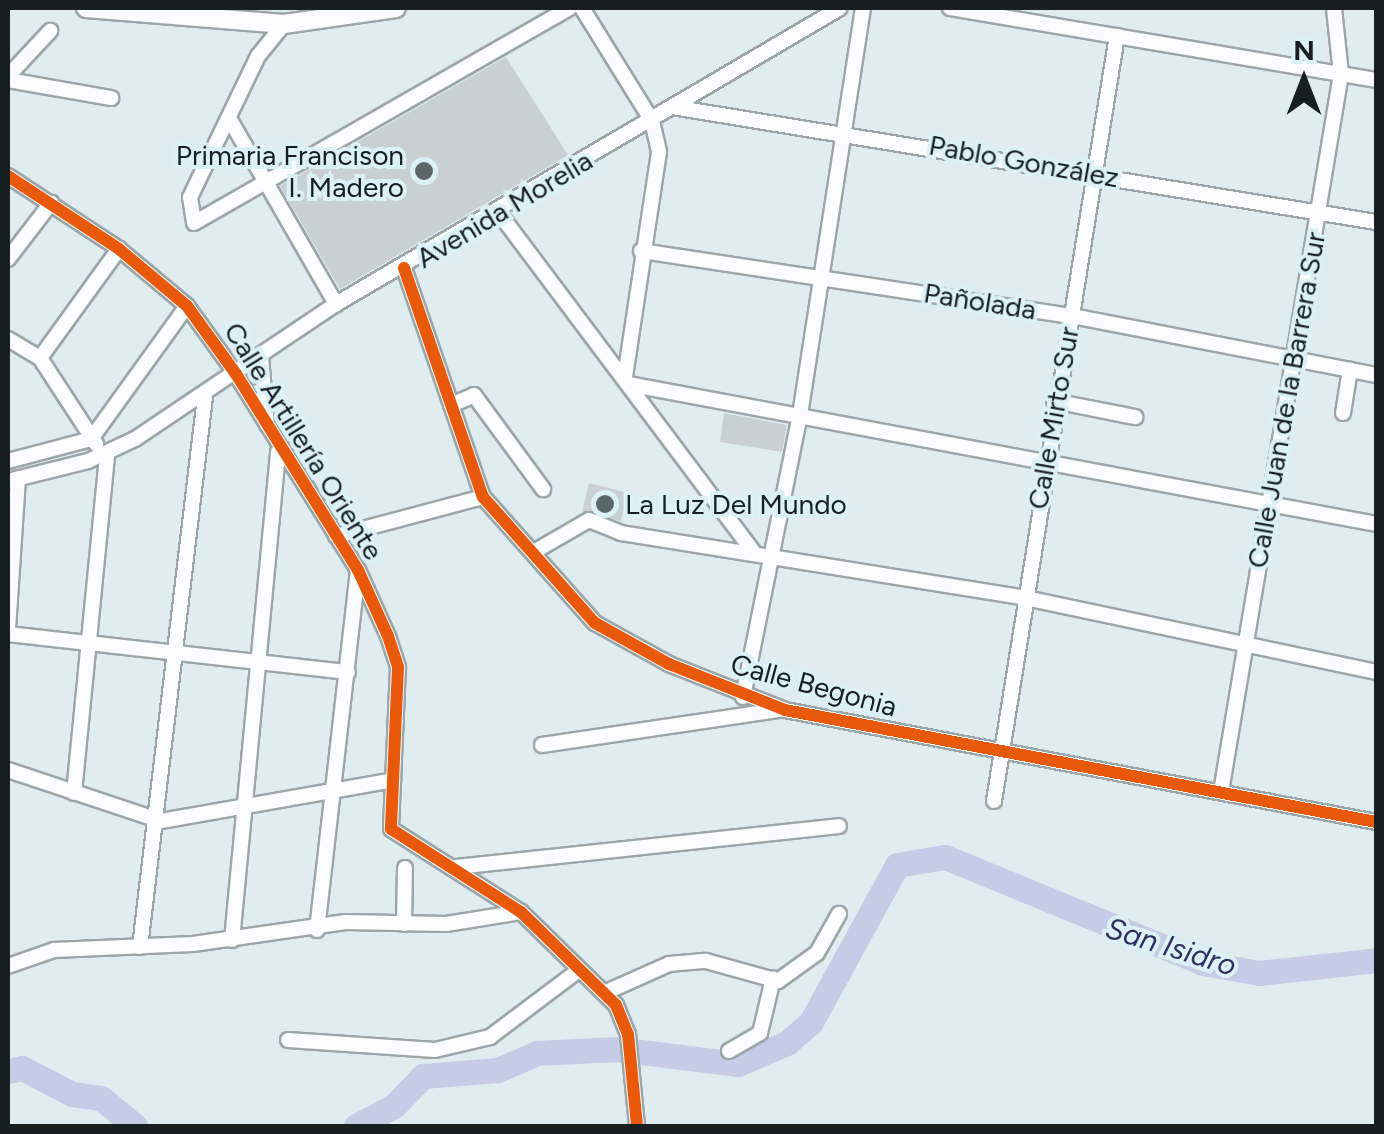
<!DOCTYPE html>
<html>
<head>
<meta charset="utf-8">
<style>
	body { margin:0 }
	#map { position:relative; width:1384px; height:1134px; overflow:hidden; background:#e0edf0; font-family:Figtree,sans-serif }
	div>[style] { position:absolute }
	[style*='--x'] { left:calc(var(--x)*1px); top:calc(var(--y)*1px); width:calc(var(--w)*1px); rotate:calc(var(--a)*1deg) }
	.river>* { height:25px; margin:-12.5px; padding:0 12.5px; transform-origin:12.5px; border-radius:12.5px; background:#c6cbe6 }
	.building>* { inset:0; background:#c8d0d4 }
	.roads { filter:drop-shadow(2px 0 #9ca6a8) drop-shadow(-2px 0 #9ca6a8) drop-shadow(0 2px #9ca6a8) drop-shadow(0 -2px #9ca6a8) }
	.minor>* { height:14px; margin:-7px; padding:0 7px; transform-origin:7px; border-radius:7px; background:#fafcfd }
	.major>* { height:18px; margin:-9px; padding:0 9px; transform-origin:9px; border-radius:9px; background:#fafcfd }
	.cycleway>* { height:12px; margin:-6px; padding:0 6px; transform-origin:6px; border-radius:6px; background:#e8590c }
	.dots>* { width:28px; height:28px; translate:-50% -50%; box-sizing:border-box; border:5px solid #daf1f6; border-radius:50% }
	span { translate:-50% -50%; white-space:nowrap; text-align:center; line-height:1.15; -webkit-text-stroke:8px #daf1f6; paint-order:stroke }
	.poi-label { font-size:28px; color:#171f21 }
	.right { translate:-100% -50%; text-align:right }
	.left { translate:0 -50%; text-align:left }
	.street-label { font-size:28px; color:#171f21 }
	.water-label { font-size:30px; color:#312f5f; font-style:italic }
	.frame { position:absolute; inset:0; border:10px solid #171f21; pointer-events:none }
	.north { position:absolute; left:1254px; top:30px; width:100px; height:100px; -webkit-text-stroke:8px #daf1f6; paint-order:stroke; rotate:0deg; font-size:28px; font-weight:700; line-height:40px; text-align:center; color:#171f21 }
	.north::after { content:''; display:block; margin:auto; width:35px; height:45px; background:#171f21; clip-path:polygon(50% 0,100% 100%,50% 72%,0 100%) }
</style>
</head>
<body>
<div id="map">
	<div class="river">
		<i style="--x:8;--y:1071;--w:14;--a:-12"></i>
		<i style="--x:22;--y:1068;--w:56;--a:27.5"></i>
		<i style="--x:72;--y:1094;--w:29;--a:8"></i>
		<i style="--x:101;--y:1098;--w:44;--a:39.5"></i>
		<i style="--x:356;--y:1126;--w:43;--a:-27.8"></i>
		<i style="--x:394;--y:1106;--w:42;--a:-46"></i>
		<i style="--x:423;--y:1076;--w:75;--a:-4.6"></i>
		<i style="--x:498;--y:1070;--w:43;--a:-23.6"></i>
		<i style="--x:537;--y:1053;--w:80;--a:-2.9"></i>
		<i style="--x:617;--y:1049;--w:122;--a:7.1"></i>
		<i style="--x:738;--y:1064;--w:53;--a:-23.2"></i>
		<i style="--x:787;--y:1043;--w:32;--a:-41"></i>
		<i style="--x:811;--y:1022;--w:179;--a:-61.3"></i>
		<i style="--x:897;--y:865;--w:49;--a:-9.5"></i>
		<i style="--x:945;--y:857;--w:279;--a:22.3"></i>
		<i style="--x:1203;--y:963;--w:57;--a:10.1"></i>
		<i style="--x:1259;--y:973;--w:118;--a:-6.3"></i>
	</div>
	<div class="building">
		<i style="clip-path:polygon(506px 57px,568px 155px,340px 289px,280px 186px)"></i>
		<i style="clip-path:polygon(724px 413px,787px 425px,782px 452px,720px 442px)"></i>
		<i style="clip-path:polygon(589px 483px,628px 493px,621px 521px,582px 512px)"></i>
	</div>
	<div class="roads">
		<div class="minor">
			<i style="--x:582;--y:8;--w:133;--a:58.2"></i>
			<i style="--x:652;--y:121;--w:32;--a:77"></i>
			<i style="--x:659;--y:152;--w:227;--a:98.6"></i>
			<i style="--x:950;--y:8;--w:432;--a:9.6"></i>
			<i style="--x:284;--y:24;--w:41;--a:129.1"></i>
			<i style="--x:258;--y:56;--w:157;--a:115.7"></i>
			<i style="--x:190;--y:197;--w:26;--a:81"></i>
			<i style="--x:194;--y:223;--w:433;--a:-29.8"></i>
			<i style="--x:8;--y:76;--w:62;--a:-47"></i>
			<i style="--x:8;--y:80;--w:105;--a:9.9"></i>
			<i style="--x:672;--y:107;--w:713;--a:9.28"></i>
			<i style="--x:229;--y:118;--w:215;--a:60.1"></i>
			<i style="--x:8;--y:176;--w:133;--a:33.3"></i>
			<i style="--x:119;--y:249;--w:89;--a:40"></i>
			<i style="--x:187;--y:306;--w:84;--a:54.2"></i>
			<i style="--x:236;--y:374;--w:231;--a:58.1"></i>
			<i style="--x:358;--y:570;--w:72;--a:65.6"></i>
			<i style="--x:388;--y:636;--w:33;--a:72"></i>
			<i style="--x:398;--y:667;--w:162;--a:92.5"></i>
			<i style="--x:391;--y:829;--w:154;--a:32.6"></i>
			<i style="--x:521;--y:912;--w:133;--a:44.4"></i>
			<i style="--x:616;--y:1005;--w:31;--a:68"></i>
			<i style="--x:628;--y:1034;--w:92;--a:84.4"></i>
			<i style="--x:499;--y:213;--w:423;--a:53.1"></i>
			<i style="--x:641;--y:251;--w:436;--a:8.6"></i>
			<i style="--x:1072;--y:316;--w:310;--a:11"></i>
			<i style="--x:8;--y:259;--w:71;--a:-52.5"></i>
			<i style="--x:404;--y:268;--w:242;--a:71"></i>
			<i style="--x:483;--y:497;--w:169;--a:48.4"></i>
			<i style="--x:595;--y:623;--w:85;--a:29"></i>
			<i style="--x:669;--y:664;--w:125;--a:21.6"></i>
			<i style="--x:785;--y:710;--w:602;--a:10.73"></i>
			<i style="--x:8;--y:339;--w:37;--a:31"></i>
			<i style="--x:40;--y:358;--w:103;--a:56.9"></i>
			<i style="--x:261;--y:357;--w:68;--a:85"></i>
			<i style="--x:40;--y:358;--w:135;--a:-54.1"></i>
			<i style="--x:628;--y:384;--w:761;--a:10.6"></i>
			<i style="--x:1054;--y:401;--w:83;--a:11.2"></i>
			<i style="--x:451;--y:405;--w:25;--a:-23"></i>
			<i style="--x:474;--y:395;--w:117;--a:53.7"></i>
			<i style="--x:1343;--y:413;--w:44;--a:-80.8"></i>
			<i style="--x:8;--y:461;--w:86;--a:-14.8"></i>
			<i style="--x:91;--y:439;--w:164;--a:-54.2"></i>
			<i style="--x:8;--y:481;--w:82;--a:-14"></i>
			<i style="--x:88;--y:461;--w:52;--a:-25.1"></i>
			<i style="--x:135;--y:439;--w:242;--a:-33.9"></i>
			<i style="--x:336;--y:304;--w:584;--a:-30.43"></i>
			<i style="--x:336;--y:536;--w:152;--a:-14.9"></i>
			<i style="--x:537;--y:550;--w:60;--a:-30"></i>
			<i style="--x:589;--y:520;--w:35;--a:22"></i>
			<i style="--x:621;--y:533;--w:405;--a:9.1"></i>
			<i style="--x:1021;--y:597;--w:363;--a:11.9"></i>
			<i style="--x:8;--y:629;--w:151;--a:-86.2"></i>
			<i style="--x:8;--y:634;--w:342;--a:6.4"></i>
			<i style="--x:743;--y:697;--w:288;--a:-78.6"></i>
			<i style="--x:800;--y:415;--w:412;--a:-81.2"></i>
			<i style="--x:542;--y:745;--w:240;--a:-8.4"></i>
			<i style="--x:8;--y:770;--w:161;--a:18.4"></i>
			<i style="--x:161;--y:821;--w:236;--a:-10"></i>
			<i style="--x:1221;--y:792;--w:728;--a:-80.51"></i>
			<i style="--x:1341;--y:74;--w:66;--a:-96.1"></i>
			<i style="--x:74;--y:793;--w:341;--a:-84.4"></i>
			<i style="--x:994;--y:801;--w:775;--a:-80.87"></i>
			<i style="--x:456;--y:867;--w:385;--a:-6.1"></i>
			<i style="--x:404;--y:924;--w:56;--a:-89"></i>
			<i style="--x:317;--y:930;--w:361;--a:-83.5"></i>
			<i style="--x:232;--y:940;--w:491;--a:-84.6"></i>
			<i style="--x:140;--y:947;--w:554;--a:-83.26"></i>
			<i style="--x:8;--y:966;--w:49;--a:-19.2"></i>
			<i style="--x:54;--y:950;--w:139;--a:-2.5"></i>
			<i style="--x:193;--y:944;--w:154;--a:-8.2"></i>
			<i style="--x:345;--y:922;--w:101;--a:1.1"></i>
			<i style="--x:446;--y:924;--w:76;--a:-9.1"></i>
			<i style="--x:604;--y:993;--w:71;--a:-24"></i>
			<i style="--x:669;--y:964;--w:37;--a:-5"></i>
			<i style="--x:706;--y:961;--w:75;--a:15.5"></i>
			<i style="--x:778;--y:981;--w:48;--a:-35.7"></i>
			<i style="--x:817;--y:953;--w:45;--a:-60.6"></i>
			<i style="--x:288;--y:1040;--w:147;--a:3.9"></i>
			<i style="--x:435;--y:1050;--w:57;--a:-13.3"></i>
			<i style="--x:490;--y:1037;--w:111;--a:-37"></i>
			<i style="--x:729;--y:1051;--w:36;--a:-30"></i>
			<i style="--x:760;--y:1033;--w:56;--a:-76.5"></i>
		</div>
		<div class="major">
			<i style="--x:86;--y:8;--w:199;--a:4.6"></i>
			<i style="--x:284;--y:24;--w:113;--a:-8.1"></i>
		</div>
	</div>
	<div class="cycleway">
		<i style="--x:8;--y:176;--w:133;--a:33.3"></i>
		<i style="--x:119;--y:249;--w:89;--a:40"></i>
		<i style="--x:187;--y:306;--w:84;--a:54.2"></i>
		<i style="--x:236;--y:374;--w:231;--a:58.1"></i>
		<i style="--x:358;--y:570;--w:72;--a:65.6"></i>
		<i style="--x:388;--y:636;--w:33;--a:72"></i>
		<i style="--x:398;--y:667;--w:162;--a:92.5"></i>
		<i style="--x:391;--y:829;--w:154;--a:32.6"></i>
		<i style="--x:521;--y:912;--w:133;--a:44.4"></i>
		<i style="--x:616;--y:1005;--w:31;--a:68"></i>
		<i style="--x:628;--y:1034;--w:92;--a:84.4"></i>
		<i style="--x:404;--y:268;--w:242;--a:71"></i>
		<i style="--x:483;--y:497;--w:169;--a:48.4"></i>
		<i style="--x:595;--y:623;--w:85;--a:29"></i>
		<i style="--x:669;--y:664;--w:125;--a:21.6"></i>
		<i style="--x:785;--y:710;--w:602;--a:10.73"></i>
	</div>
	<div class="dots">
		<i style="left:424px;top:171px;background:#5d6769"></i>
		<i style="left:605px;top:504px;background:#5d6769"></i>
	</div>
	<div class="poi-label">
		<span class="right" style="left:404px;top:171px">Primaria Francison<br>I. Madero</span>
		<span class="left" style="left:625px;top:504px">La Luz Del Mundo</span>
	</div>
	<div class="street-label">
		<span style="left:1024px;top:161px;rotate:10deg">Pablo González</span>
		<span style="left:504px;top:209px;rotate:-31deg">Avenida Morelia</span>
		<span style="left:980px;top:301px;rotate:9deg">Pañolada</span>
		<span style="left:1286px;top:400px;rotate:-80deg">Calle Juan de la Barrera Sur</span>
		<span style="left:1053px;top:418px;rotate:-80deg">Calle Mirto Sur</span>
		<span style="left:304px;top:441px;rotate:58deg">Calle Artillería Oriente</span>
		<span style="left:814px;top:685px;rotate:15deg">Calle Begonia</span>
	</div>
	<div class="water-label">
		<span style="left:1171px;top:947px;rotate:17deg">San Isidro</span>
	</div>
	<div class="frame"></div>
	<div class="north">N</div>
</div>
</body>
</html>
